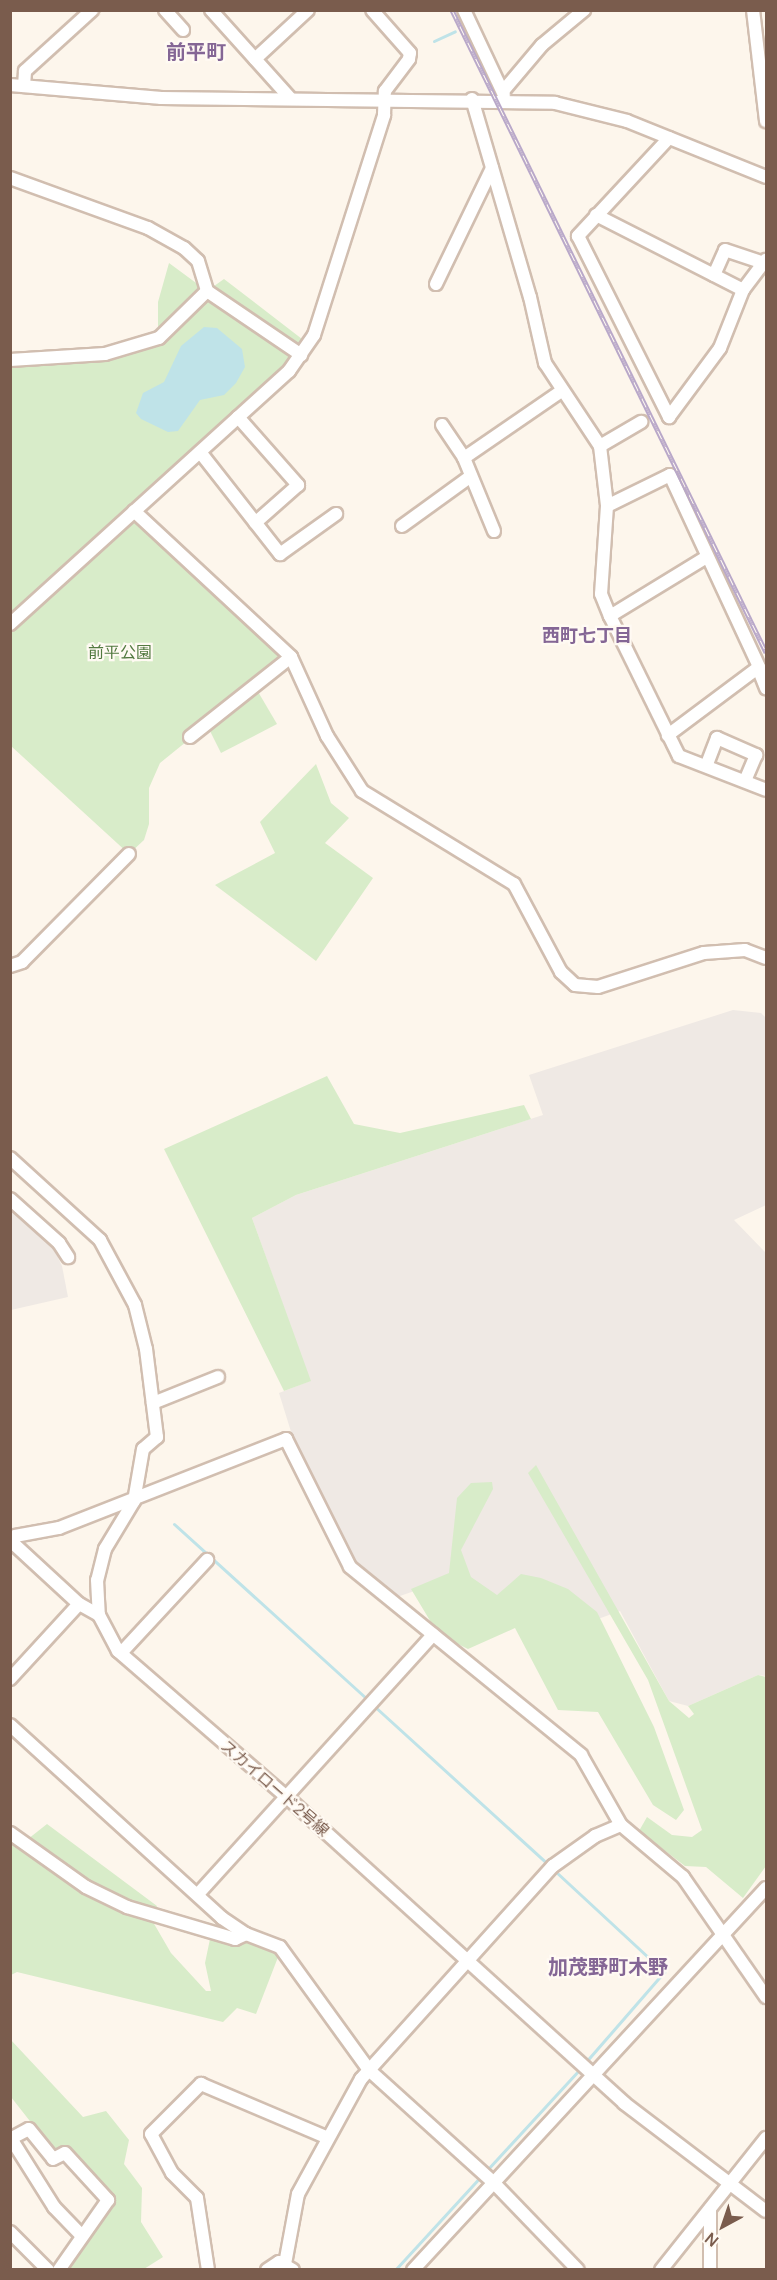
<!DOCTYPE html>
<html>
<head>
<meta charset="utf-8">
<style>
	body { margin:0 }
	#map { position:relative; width:777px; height:2280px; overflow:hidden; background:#fdf6ec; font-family:Manrope,"Noto Sans JP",sans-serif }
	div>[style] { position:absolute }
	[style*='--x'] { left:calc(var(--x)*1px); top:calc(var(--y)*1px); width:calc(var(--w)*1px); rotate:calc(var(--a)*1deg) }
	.industrial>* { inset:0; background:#efe9e4 }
	.green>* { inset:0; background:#d8ecc9 }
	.water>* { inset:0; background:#bfe3e8 }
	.stream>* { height:3px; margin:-1.5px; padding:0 1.5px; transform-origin:1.5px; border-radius:1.5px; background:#bfe3e8 }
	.roads { filter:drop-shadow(2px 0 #d1beb0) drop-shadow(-2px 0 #d1beb0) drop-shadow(0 2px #d1beb0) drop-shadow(0 -2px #d1beb0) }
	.minor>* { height:12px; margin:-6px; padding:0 6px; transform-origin:6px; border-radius:6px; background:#fff }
	.rail>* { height:5px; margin-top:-2.5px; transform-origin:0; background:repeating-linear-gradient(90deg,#fffaf3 0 9px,#b9a8c9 0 18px); box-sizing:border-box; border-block:2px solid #b9a8c9 }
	span { translate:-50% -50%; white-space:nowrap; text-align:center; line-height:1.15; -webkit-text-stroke:4.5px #fffaf3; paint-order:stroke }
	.park-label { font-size:16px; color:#537a41 }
	.street-label { font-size:16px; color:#7a5c4d }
	.neighbourhood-label { font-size:18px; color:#846695; font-weight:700 }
	.quarter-label { font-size:20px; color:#846695; font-weight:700 }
	.frame { position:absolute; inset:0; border:12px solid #7a5c4d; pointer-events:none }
	.north { position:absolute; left:693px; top:2196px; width:60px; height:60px; -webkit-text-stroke:4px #fffaf3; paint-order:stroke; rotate:220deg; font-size:16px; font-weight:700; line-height:24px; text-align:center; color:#7a5c4d }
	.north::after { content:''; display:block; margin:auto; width:21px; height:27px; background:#7a5c4d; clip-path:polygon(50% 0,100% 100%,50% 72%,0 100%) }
</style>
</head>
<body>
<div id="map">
	<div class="industrial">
		<i style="clip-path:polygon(733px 1010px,761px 1013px,766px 1018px,766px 1205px,734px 1220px,766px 1253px,766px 1676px,758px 1675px,688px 1706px,669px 1701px,620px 1611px,598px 1619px,495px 1601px,461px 1575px,397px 1597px,356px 1565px,297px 1451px,279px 1393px,310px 1381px,252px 1218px,296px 1195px,543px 1115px,529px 1075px)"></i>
		<i style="clip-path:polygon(10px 1204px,50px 1241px,62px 1266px,68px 1297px,11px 1310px)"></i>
	</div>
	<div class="green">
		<i style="clip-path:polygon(169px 263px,207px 291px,224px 279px,302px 339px,282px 367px,126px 510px,291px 657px,160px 763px,149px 788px,149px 824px,144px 840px,129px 854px,11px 746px,10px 360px,105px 354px,158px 338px,158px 302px)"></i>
		<i style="clip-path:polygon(257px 690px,277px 724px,221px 753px,207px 725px)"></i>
		<i style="clip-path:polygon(316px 764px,331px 803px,349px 818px,325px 843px,373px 878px,316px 961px,215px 885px,275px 853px,260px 822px)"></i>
		<i style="clip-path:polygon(327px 1076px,354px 1124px,400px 1133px,524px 1105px,531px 1119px,296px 1195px,252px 1218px,311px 1381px,284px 1391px,164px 1149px)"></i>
		<i style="clip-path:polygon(536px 1465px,669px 1701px,689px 1718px,694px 1714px,688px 1706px,758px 1675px,766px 1677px,766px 1866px,743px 1898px,706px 1867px,685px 1866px,639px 1831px,647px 1817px,672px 1835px,692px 1837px,702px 1830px,648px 1680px,528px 1473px)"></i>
		<i style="clip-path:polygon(492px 1482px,493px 1489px,461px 1550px,471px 1577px,497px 1595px,521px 1574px,541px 1578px,568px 1589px,597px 1612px,654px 1727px,684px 1810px,676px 1820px,653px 1805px,598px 1712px,558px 1710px,515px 1628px,468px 1649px,438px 1634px,411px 1589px,449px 1573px,457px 1498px,471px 1483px)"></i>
		<i style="clip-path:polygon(47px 1824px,157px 1906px,153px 1922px,171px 1953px,206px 1991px,211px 1991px,205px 1963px,210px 1939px,236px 1945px,246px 1938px,280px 1952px,256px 2014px,237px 2008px,223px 2022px,17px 1972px,11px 1975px,11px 1827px,28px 1839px)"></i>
		<i style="clip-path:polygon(10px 2039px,83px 2117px,106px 2111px,129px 2140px,124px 2164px,142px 2188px,141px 2222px,163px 2257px,144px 2269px,64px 2269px,114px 2200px,55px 2153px,11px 2097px)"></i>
	</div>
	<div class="water">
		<i style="clip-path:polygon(204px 327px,217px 328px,242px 349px,245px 367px,236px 383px,224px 395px,200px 400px,178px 431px,168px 432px,141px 419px,136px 413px,143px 393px,164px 382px,181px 346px)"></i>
	</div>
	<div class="stream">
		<i style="--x:434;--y:41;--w:23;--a:-25"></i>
		<i style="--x:174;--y:1524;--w:262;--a:42.2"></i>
		<i style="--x:373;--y:1705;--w:239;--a:42.3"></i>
		<i style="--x:555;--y:1871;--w:149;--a:42.8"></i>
		<i style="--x:664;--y:1972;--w:122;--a:131"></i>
		<i style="--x:487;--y:2170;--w:137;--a:-47.4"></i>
		<i style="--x:395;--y:2270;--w:129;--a:-47.5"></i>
	</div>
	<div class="roads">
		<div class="minor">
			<i style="--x:165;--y:10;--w:27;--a:48"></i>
			<i style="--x:211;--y:10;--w:118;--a:48.1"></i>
			<i style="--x:464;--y:10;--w:94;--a:64.8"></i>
			<i style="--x:753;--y:10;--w:112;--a:83.3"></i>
			<i style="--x:255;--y:59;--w:72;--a:-42.8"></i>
			<i style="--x:10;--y:85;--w:152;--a:4.9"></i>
			<i style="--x:161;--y:98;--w:394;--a:0.7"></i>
			<i style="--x:555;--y:103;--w:74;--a:14"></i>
			<i style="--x:627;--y:121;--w:150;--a:21.9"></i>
			<i style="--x:24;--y:86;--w:15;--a:-86"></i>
			<i style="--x:25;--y:71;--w:91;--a:-42.3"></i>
			<i style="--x:504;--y:90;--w:59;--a:-49.8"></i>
			<i style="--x:542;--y:45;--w:55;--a:-39.8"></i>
			<i style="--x:472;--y:99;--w:206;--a:73.7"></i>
			<i style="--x:530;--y:297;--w:68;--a:77.2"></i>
			<i style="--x:545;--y:363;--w:100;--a:56.5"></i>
			<i style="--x:600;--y:446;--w:60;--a:83.3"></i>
			<i style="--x:607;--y:506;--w:88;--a:93.9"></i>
			<i style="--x:601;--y:594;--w:24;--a:68"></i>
			<i style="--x:610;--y:616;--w:156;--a:63.8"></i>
			<i style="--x:679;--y:756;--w:93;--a:21.3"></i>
			<i style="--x:669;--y:138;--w:134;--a:132.9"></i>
			<i style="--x:578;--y:236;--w:203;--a:63.3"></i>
			<i style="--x:669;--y:417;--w:86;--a:-53.5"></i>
			<i style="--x:720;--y:348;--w:62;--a:-68.4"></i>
			<i style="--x:743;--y:290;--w:38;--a:-53"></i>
			<i style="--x:10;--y:178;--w:147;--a:19.9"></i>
			<i style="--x:148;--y:228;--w:41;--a:29.1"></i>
			<i style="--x:184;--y:248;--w:19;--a:43"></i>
			<i style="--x:198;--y:261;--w:31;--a:73"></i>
			<i style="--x:207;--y:291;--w:114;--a:34.2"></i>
			<i style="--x:596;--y:215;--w:165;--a:27"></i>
			<i style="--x:714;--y:275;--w:27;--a:-66"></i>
			<i style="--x:725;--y:250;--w:41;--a:18.4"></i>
			<i style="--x:436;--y:284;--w:129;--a:-64.2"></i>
			<i style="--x:10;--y:360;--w:95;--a:-3.6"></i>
			<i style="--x:105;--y:354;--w:56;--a:-16.5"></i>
			<i style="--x:159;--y:338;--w:67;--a:-44.4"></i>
			<i style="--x:238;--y:417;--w:91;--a:48.6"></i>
			<i style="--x:298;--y:485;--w:57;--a:138.5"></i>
			<i style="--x:442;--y:425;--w:40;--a:56"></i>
			<i style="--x:464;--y:458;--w:79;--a:67.7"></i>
			<i style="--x:600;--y:446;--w:48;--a:-30.3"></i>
			<i style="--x:200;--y:452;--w:130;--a:51.9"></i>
			<i style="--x:280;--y:554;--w:69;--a:-35.5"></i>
			<i style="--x:464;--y:458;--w:116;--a:-34.5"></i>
			<i style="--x:607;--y:506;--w:70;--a:-26.2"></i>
			<i style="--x:670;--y:475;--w:212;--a:65.1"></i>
			<i style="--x:759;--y:667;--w:114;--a:143.2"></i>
			<i style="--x:134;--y:511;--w:214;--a:42.9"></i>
			<i style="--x:291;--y:657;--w:87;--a:65.5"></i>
			<i style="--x:327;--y:736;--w:65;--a:57.5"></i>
			<i style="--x:362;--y:791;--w:178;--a:31.5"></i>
			<i style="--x:514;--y:884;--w:100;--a:61.9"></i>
			<i style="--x:561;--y:972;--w:19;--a:43"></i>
			<i style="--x:575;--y:985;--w:23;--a:5"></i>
			<i style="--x:598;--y:987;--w:111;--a:-17.8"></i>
			<i style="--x:704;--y:953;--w:41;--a:-4.2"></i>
			<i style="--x:745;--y:950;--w:22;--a:21"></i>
			<i style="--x:402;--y:526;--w:85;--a:-35.9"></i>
			<i style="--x:610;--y:616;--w:111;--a:-31.4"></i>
			<i style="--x:10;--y:624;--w:377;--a:-42.2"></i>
			<i style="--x:289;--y:371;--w:44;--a:-55.2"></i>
			<i style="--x:314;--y:335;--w:231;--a:-72.3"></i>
			<i style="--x:384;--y:115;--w:24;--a:-88"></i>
			<i style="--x:385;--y:91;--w:40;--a:-53"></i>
			<i style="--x:409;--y:59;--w:6;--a:-81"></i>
			<i style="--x:410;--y:53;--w:57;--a:-131.5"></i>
			<i style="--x:758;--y:668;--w:22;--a:68"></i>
			<i style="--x:190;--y:737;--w:129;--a:-38.4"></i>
			<i style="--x:707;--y:764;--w:28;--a:-69"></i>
			<i style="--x:717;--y:738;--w:43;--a:23.6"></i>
			<i style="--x:756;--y:755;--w:28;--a:113"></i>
			<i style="--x:10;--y:966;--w:13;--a:-18"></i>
			<i style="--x:22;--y:962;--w:152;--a:-45.3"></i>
			<i style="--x:10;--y:1158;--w:122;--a:42.3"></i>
			<i style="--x:100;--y:1240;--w:74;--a:61.7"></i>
			<i style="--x:135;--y:1305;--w:45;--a:76"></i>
			<i style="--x:146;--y:1349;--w:89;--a:82.9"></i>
			<i style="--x:157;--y:1437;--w:18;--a:139"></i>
			<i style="--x:143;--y:1449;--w:53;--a:99.8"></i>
			<i style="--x:134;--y:1501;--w:56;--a:121.1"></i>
			<i style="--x:105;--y:1549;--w:32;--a:104"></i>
			<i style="--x:97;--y:1580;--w:35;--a:87"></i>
			<i style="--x:99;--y:1615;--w:41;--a:62.2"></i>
			<i style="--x:118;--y:1651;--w:225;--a:40.9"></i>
			<i style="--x:288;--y:1798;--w:454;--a:42.2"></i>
			<i style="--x:624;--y:2103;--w:178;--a:37.3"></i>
			<i style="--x:10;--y:1199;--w:66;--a:41.9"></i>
			<i style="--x:59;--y:1243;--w:17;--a:57"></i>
			<i style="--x:153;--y:1403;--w:70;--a:-21.8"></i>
			<i style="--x:99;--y:1615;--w:23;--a:-151"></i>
			<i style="--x:79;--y:1604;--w:90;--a:-137.3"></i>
			<i style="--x:13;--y:1543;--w:7;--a:-74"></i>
			<i style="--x:15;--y:1536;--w:45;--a:-10.3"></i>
			<i style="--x:59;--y:1528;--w:244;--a:-21.4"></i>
			<i style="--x:286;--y:1439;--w:143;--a:63.4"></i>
			<i style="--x:350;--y:1567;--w:298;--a:39.1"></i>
			<i style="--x:581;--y:1755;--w:81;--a:60.3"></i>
			<i style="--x:621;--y:1825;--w:81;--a:40"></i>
			<i style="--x:683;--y:1877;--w:146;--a:55.3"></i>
			<i style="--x:121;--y:1653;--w:127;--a:-47.2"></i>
			<i style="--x:10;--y:1679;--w:102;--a:-47.4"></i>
			<i style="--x:10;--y:1725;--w:287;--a:42.3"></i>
			<i style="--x:222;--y:1918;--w:29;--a:34"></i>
			<i style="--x:246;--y:1934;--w:36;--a:21"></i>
			<i style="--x:280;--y:1947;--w:152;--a:54.1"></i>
			<i style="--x:369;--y:2070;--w:167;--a:42.1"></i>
			<i style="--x:493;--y:2182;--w:122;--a:46"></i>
			<i style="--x:10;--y:1833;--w:93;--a:35.4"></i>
			<i style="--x:86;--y:1887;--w:46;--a:26"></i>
			<i style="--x:127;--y:1907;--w:113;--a:16.5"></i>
			<i style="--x:235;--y:1939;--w:12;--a:-24"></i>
			<i style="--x:198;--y:1894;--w:350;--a:-47.8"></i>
			<i style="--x:10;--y:2137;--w:83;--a:57.8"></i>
			<i style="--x:54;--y:2207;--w:40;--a:46"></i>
			<i style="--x:10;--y:2139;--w:21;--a:-28"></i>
			<i style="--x:29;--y:2129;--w:38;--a:51"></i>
			<i style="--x:53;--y:2159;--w:13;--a:-27"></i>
			<i style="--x:65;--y:2153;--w:64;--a:47.5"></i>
			<i style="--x:108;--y:2200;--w:85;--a:125"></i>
			<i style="--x:10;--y:2232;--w:54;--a:45"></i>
			<i style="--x:285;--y:2264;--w:71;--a:-79.5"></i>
			<i style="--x:298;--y:2194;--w:131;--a:-61.3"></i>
			<i style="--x:361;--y:2079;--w:287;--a:-48"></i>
			<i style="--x:553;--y:1866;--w:52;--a:-35.5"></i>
			<i style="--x:595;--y:1836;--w:28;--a:-23"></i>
			<i style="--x:208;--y:2270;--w:73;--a:-98.7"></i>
			<i style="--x:197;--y:2198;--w:35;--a:-135"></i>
			<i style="--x:172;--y:2173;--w:44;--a:-118.3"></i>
			<i style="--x:151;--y:2134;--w:71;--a:-45"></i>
			<i style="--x:201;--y:2084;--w:136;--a:23"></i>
			<i style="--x:267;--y:2270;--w:14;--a:-34"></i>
			<i style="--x:279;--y:2262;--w:16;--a:30"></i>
			<i style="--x:413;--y:2270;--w:520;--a:-47.26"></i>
			<i style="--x:661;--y:2270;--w:169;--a:-51.5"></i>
			<i style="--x:710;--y:2270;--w:61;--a:-90"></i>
		</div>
	</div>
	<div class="rail">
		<i style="--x:452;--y:10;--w:715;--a:63.94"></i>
	</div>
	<div class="park-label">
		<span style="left:120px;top:652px">前平公園</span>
	</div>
	<div class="street-label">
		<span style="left:275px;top:1788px;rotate:41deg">スカイロード2号線</span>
	</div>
	<div class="neighbourhood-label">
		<span style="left:587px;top:635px">西町七丁目</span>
	</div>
	<div class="quarter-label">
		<span style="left:196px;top:51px">前平町</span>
		<span style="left:608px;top:1966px">加茂野町木野</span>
	</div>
	<div class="frame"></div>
	<div class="north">N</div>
</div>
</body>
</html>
